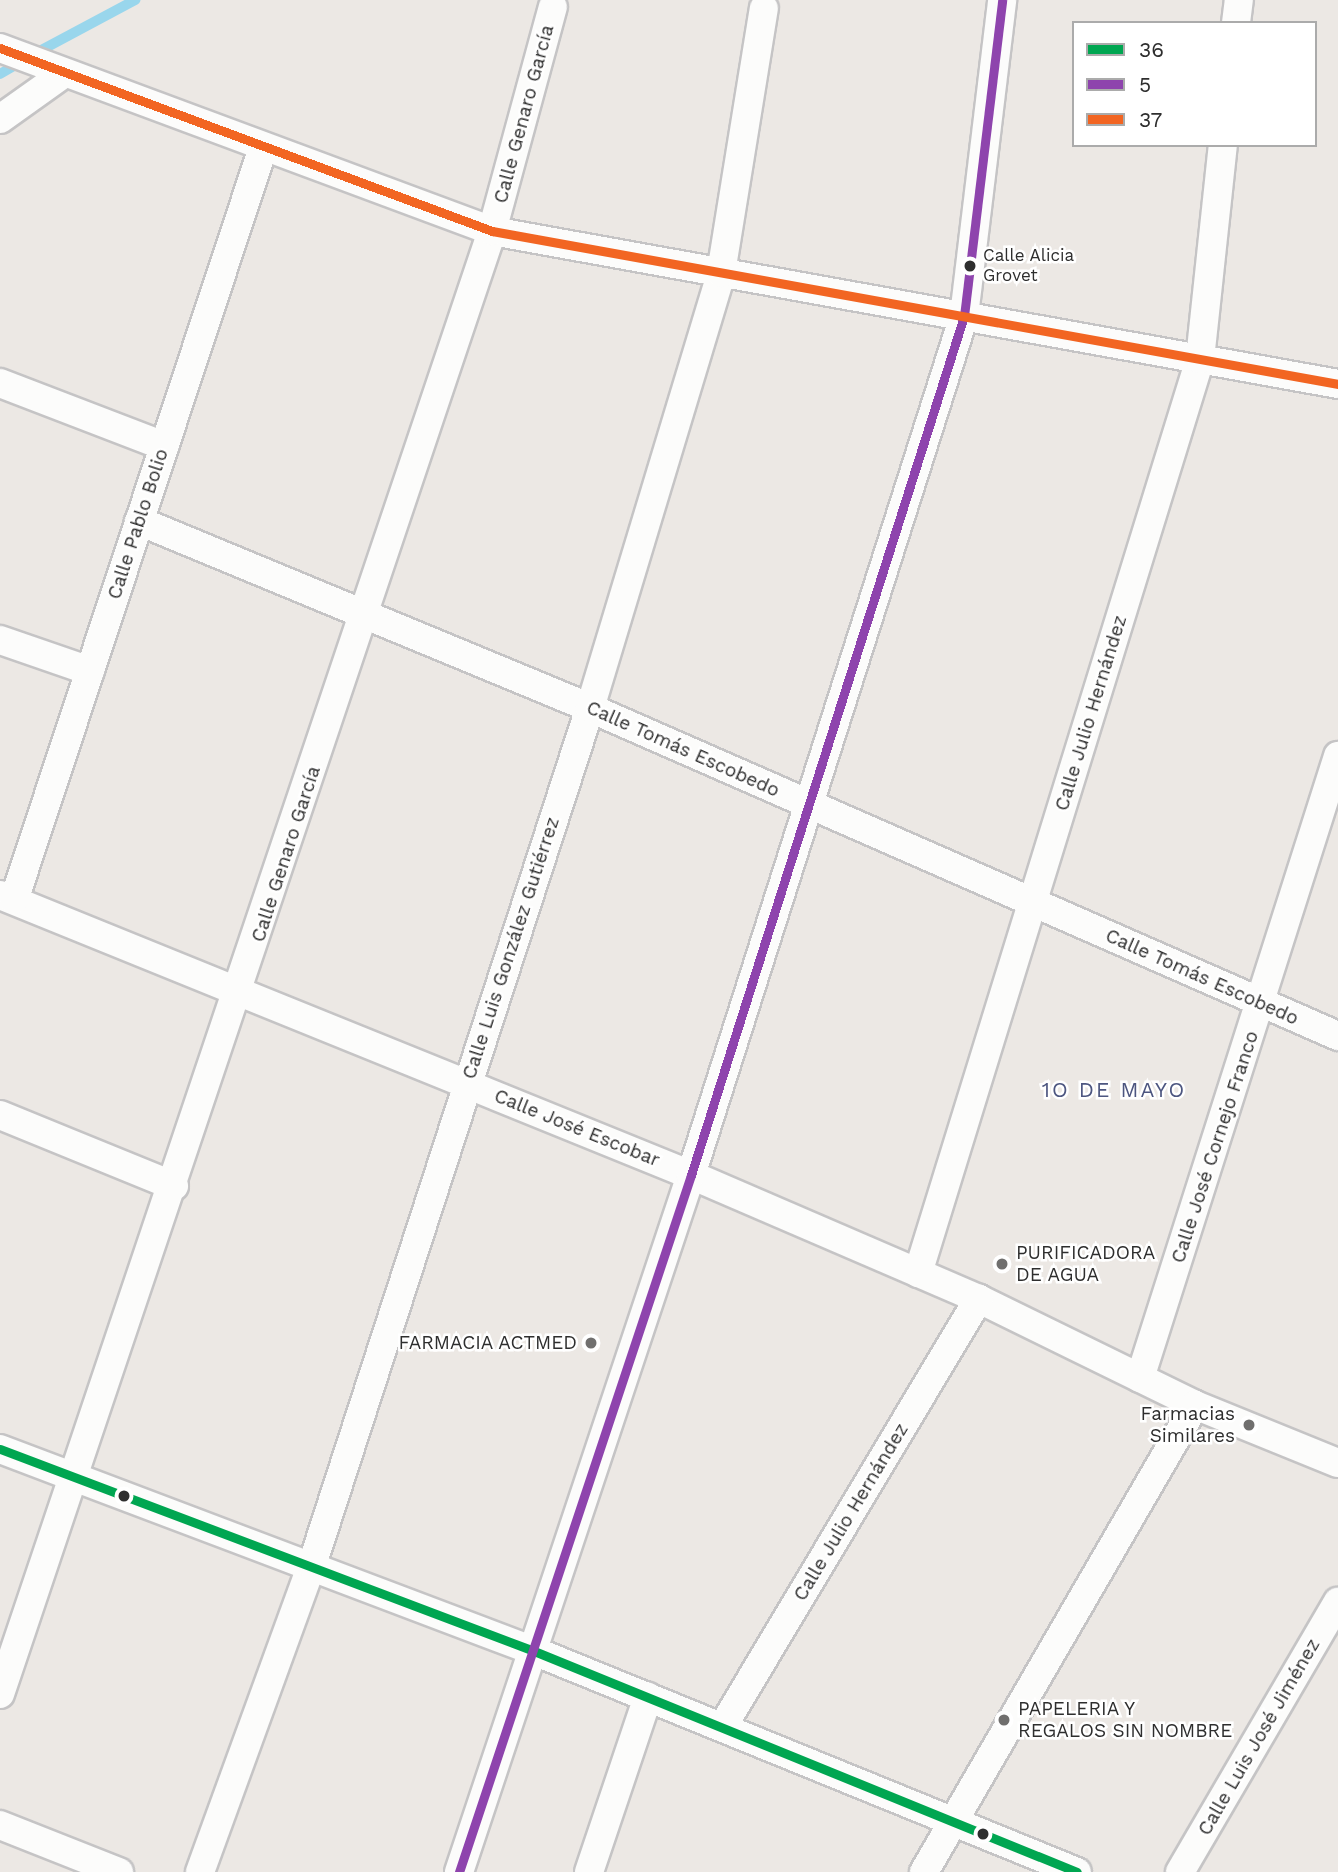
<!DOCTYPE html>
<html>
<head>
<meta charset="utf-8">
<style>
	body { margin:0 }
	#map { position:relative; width:1338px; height:1872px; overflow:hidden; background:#ece8e4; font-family:"Work Sans",sans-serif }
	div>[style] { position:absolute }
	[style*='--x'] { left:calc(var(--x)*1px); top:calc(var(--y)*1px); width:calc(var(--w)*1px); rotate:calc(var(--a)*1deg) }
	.stream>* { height:10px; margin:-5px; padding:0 5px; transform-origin:5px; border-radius:5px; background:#99d6ec }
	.roads { filter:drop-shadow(2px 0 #c5c4c5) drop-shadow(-2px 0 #c5c4c5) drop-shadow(0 2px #c5c4c5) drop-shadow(0 -2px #c5c4c5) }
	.minor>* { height:28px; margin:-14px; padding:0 14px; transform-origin:14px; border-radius:14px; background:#fcfcfb }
	.bus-1>* { height:9px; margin:-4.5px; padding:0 4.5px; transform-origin:4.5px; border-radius:4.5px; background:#00a651 }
	.bus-2>* { height:9px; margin:-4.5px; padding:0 4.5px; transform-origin:4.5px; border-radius:4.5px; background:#8e44ad }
	.bus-3>* { height:9px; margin:-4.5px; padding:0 4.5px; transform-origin:4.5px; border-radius:4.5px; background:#f26522 }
	.dots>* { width:19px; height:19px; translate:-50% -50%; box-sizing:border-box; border:4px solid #fff; border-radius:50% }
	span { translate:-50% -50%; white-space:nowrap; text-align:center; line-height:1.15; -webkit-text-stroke:5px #fff; paint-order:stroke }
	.bus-label { font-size:17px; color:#2e2e2e }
	.left { translate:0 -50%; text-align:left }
	.street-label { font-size:19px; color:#2e2e2e }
	.poi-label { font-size:19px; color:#2e2e2e }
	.right { translate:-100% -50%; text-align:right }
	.neighbourhood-label { font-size:21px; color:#4d5680; letter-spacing:2px }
	.legend { position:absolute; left:1072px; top:21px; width:245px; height:126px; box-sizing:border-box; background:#fff; border:2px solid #ababab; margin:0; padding:9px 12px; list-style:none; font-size:21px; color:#2e2e2e }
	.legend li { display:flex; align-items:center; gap:14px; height:35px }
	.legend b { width:35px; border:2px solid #ababab }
</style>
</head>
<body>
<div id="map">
	<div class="stream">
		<i style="--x:34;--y:54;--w:115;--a:-28.1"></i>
		<i style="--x:0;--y:74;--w:24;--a:-30"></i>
	</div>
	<div class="roads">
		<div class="minor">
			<i style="--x:1236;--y:23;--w:23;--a:-83"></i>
			<i style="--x:0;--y:48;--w:525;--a:20.4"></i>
			<i style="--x:492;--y:231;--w:860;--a:10.25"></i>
			<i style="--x:0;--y:119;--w:77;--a:-35.5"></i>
			<i style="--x:0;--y:383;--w:176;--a:21"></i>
			<i style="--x:139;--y:521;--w:488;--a:22.5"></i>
			<i style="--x:590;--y:708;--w:817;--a:23.68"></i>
			<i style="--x:0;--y:640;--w:95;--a:19"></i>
			<i style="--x:0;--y:895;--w:746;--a:22.06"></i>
			<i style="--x:691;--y:1175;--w:314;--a:23.3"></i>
			<i style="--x:979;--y:1299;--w:241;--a:26.1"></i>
			<i style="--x:1195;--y:1405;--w:154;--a:22.1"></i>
			<i style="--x:14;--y:900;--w:792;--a:-71.68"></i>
			<i style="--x:0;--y:1115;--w:188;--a:22.2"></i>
			<i style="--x:918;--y:1273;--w:957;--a:-72.85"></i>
			<i style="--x:1200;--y:359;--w:215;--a:-83.9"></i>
			<i style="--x:1140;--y:1378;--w:653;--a:-72.34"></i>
			<i style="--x:0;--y:1449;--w:571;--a:20.72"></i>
			<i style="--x:534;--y:1651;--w:586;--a:22.15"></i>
			<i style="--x:0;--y:1694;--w:1544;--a:-71.41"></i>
			<i style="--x:492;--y:231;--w:232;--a:-74.8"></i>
			<i style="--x:723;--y:1726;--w:498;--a:-59.1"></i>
			<i style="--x:0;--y:1825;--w:128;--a:21.6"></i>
			<i style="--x:200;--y:1872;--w:327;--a:-70"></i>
			<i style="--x:312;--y:1565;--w:901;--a:-72.03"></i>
			<i style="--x:590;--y:708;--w:454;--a:-73.2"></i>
			<i style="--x:721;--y:273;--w:268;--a:-80.8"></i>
			<i style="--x:459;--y:1872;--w:735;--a:-71.59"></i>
			<i style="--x:691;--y:1175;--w:901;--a:-72.37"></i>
			<i style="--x:964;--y:316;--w:318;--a:-83.1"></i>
			<i style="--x:589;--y:1872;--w:185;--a:-71.4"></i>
			<i style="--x:924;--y:1872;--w:540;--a:-59.87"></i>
			<i style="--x:1180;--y:1872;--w:313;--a:-59.7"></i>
		</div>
	</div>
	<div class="bus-1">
		<i style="--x:0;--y:1449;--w:571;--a:20.72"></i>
		<i style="--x:534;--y:1651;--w:586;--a:22.15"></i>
	</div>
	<div class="bus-2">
		<i style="--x:459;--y:1872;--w:735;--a:-71.59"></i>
		<i style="--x:691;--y:1175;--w:901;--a:-72.37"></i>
		<i style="--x:964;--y:316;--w:318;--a:-83.1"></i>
	</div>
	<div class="bus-3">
		<i style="--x:0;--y:48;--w:525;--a:20.4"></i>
		<i style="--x:492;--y:231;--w:860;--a:10.25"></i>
	</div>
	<div class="dots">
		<i style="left:970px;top:266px;background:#2e2e2e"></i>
		<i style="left:1002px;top:1264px;background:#706f6e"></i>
		<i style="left:591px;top:1343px;background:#706f6e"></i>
		<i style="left:1249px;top:1425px;background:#706f6e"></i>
		<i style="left:124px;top:1496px;background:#2e2e2e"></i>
		<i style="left:1004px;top:1720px;background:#706f6e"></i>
		<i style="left:983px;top:1834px;background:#2e2e2e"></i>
	</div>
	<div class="bus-label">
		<span class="left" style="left:983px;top:266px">Calle Alicia<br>Grovet</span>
	</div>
	<div class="street-label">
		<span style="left:524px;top:114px;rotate:-75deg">Calle Genaro García</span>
		<span style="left:138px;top:524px;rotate:-72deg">Calle Pablo Bolio</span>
		<span style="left:1091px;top:713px;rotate:-73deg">Calle Julio Hernández</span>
		<span style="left:683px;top:749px;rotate:24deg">Calle Tomás Escobedo</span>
		<span style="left:286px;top:854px;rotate:-72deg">Calle Genaro García</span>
		<span style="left:511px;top:948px;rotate:-72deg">Calle Luis González Gutiérrez</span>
		<span style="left:1202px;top:977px;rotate:24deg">Calle Tomás Escobedo</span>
		<span style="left:577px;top:1128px;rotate:22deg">Calle José Escobar</span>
		<span style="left:1215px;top:1147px;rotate:-72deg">Calle José Cornejo Franco</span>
		<span style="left:851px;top:1512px;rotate:-59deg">Calle Julio Hernández</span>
		<span style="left:1259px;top:1737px;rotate:-60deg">Calle Luis José Jiménez</span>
	</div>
	<div class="poi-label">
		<span class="left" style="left:1016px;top:1264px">PURIFICADORA<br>DE AGUA</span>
		<span class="right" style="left:577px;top:1343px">FARMACIA ACTMED</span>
		<span class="right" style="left:1235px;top:1425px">Farmacias<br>Similares</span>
		<span class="left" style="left:1018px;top:1720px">PAPELERIA Y<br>REGALOS SIN NOMBRE</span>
	</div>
	<div class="neighbourhood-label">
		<span style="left:1114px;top:1090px">1O DE MAYO</span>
	</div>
	<ul class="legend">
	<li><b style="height:9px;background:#00a651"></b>36</li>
	<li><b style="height:9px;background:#8e44ad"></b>5</li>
	<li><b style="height:9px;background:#f26522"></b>37</li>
	</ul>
</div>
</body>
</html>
